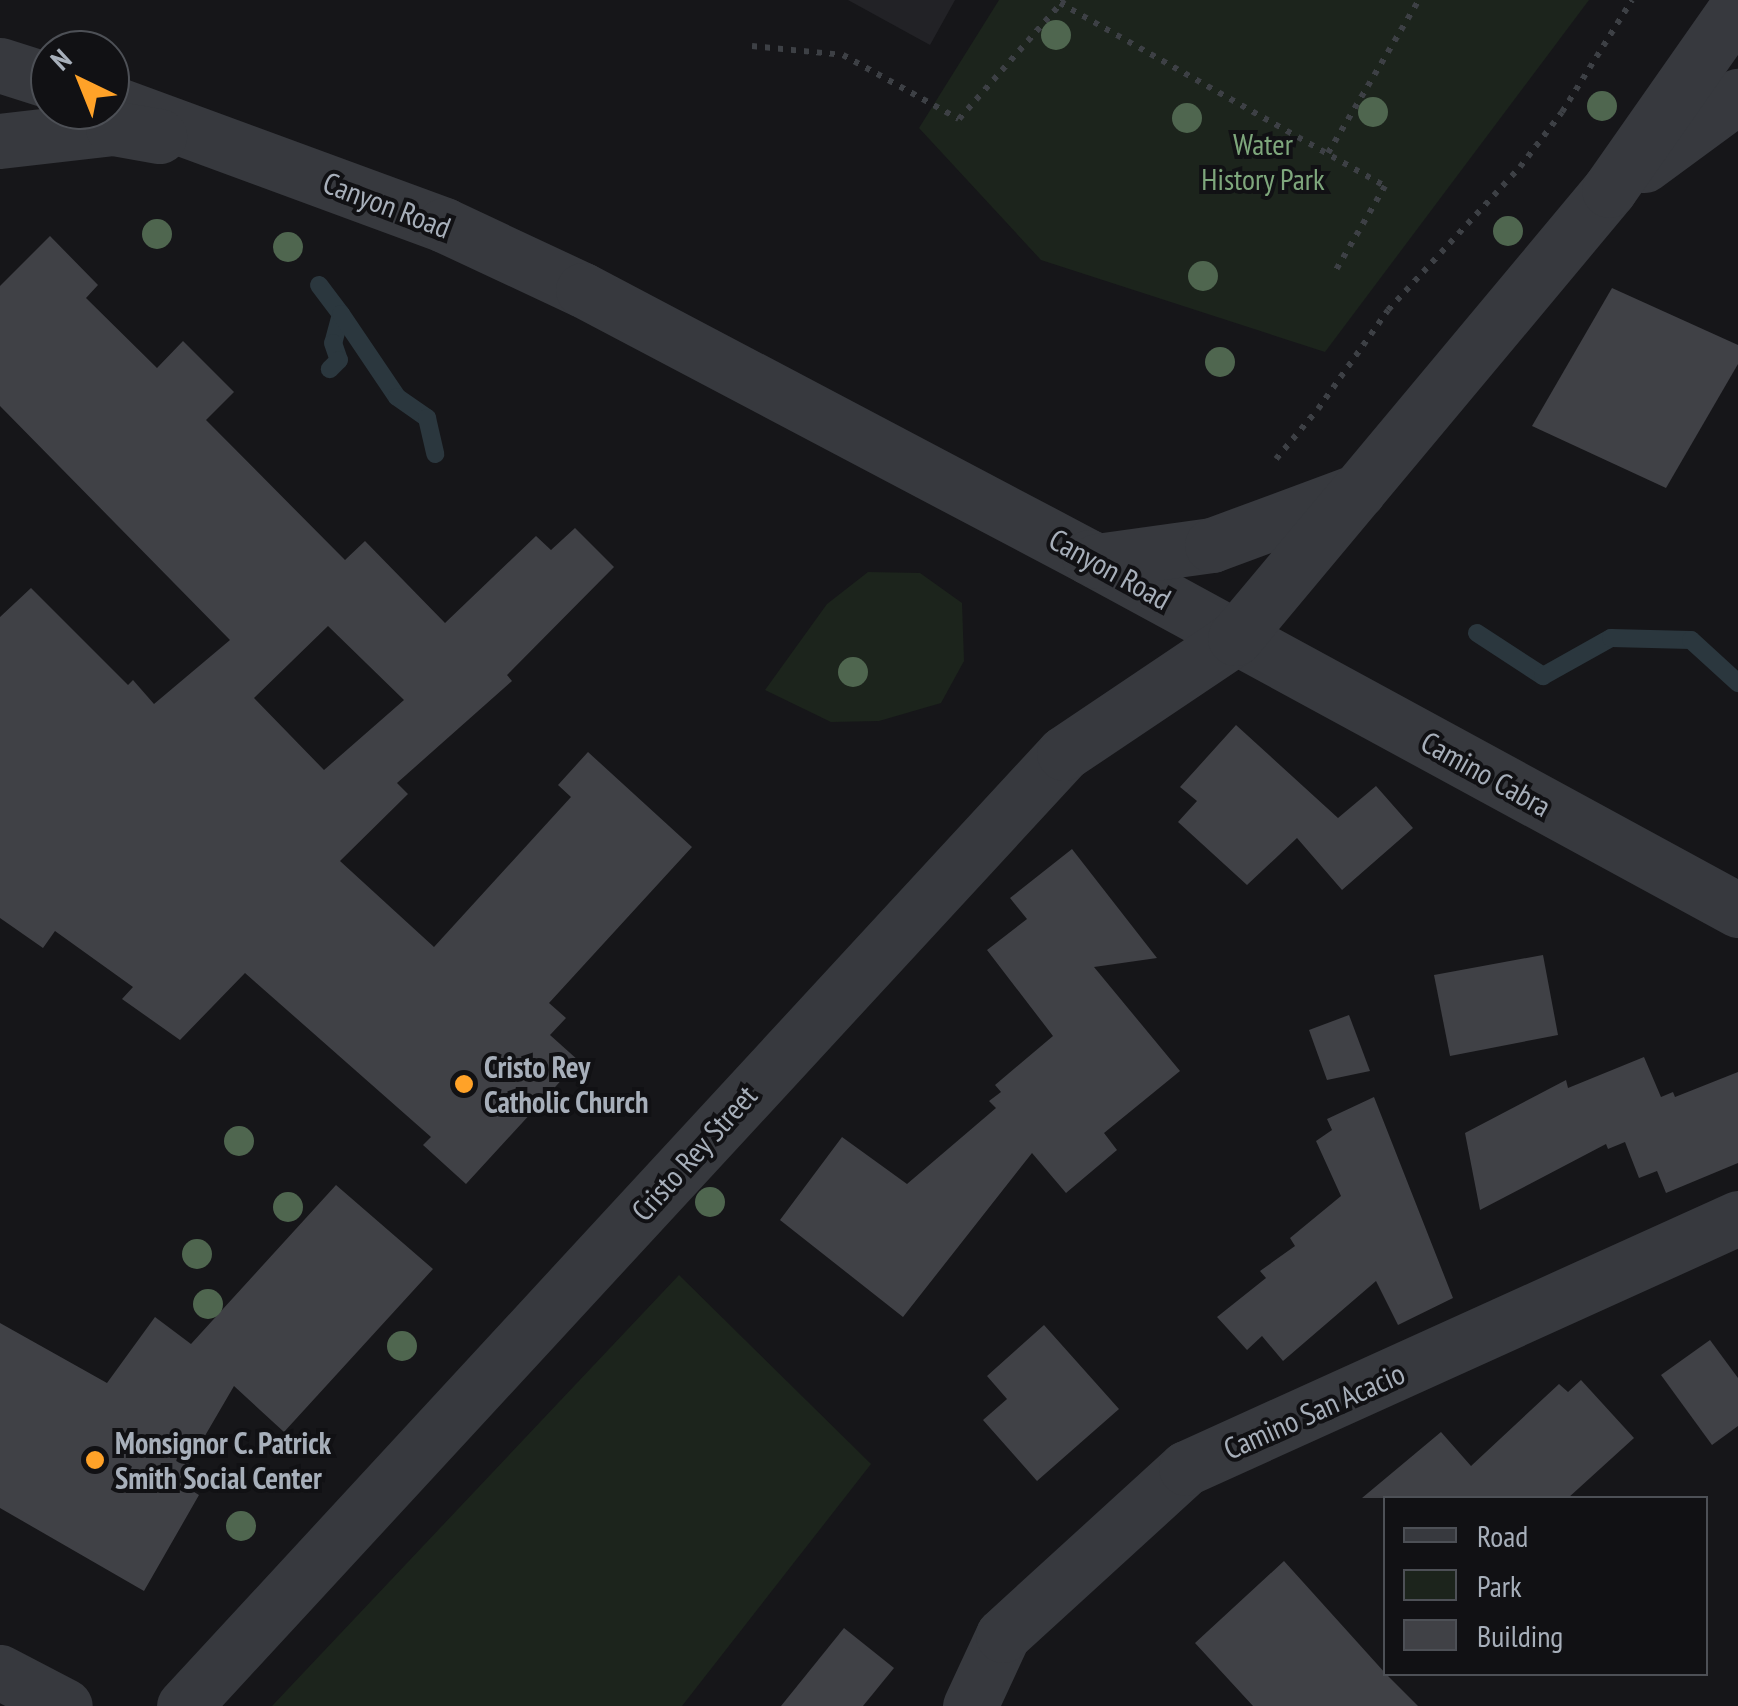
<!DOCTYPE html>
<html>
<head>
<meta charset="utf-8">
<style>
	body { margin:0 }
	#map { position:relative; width:1738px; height:1706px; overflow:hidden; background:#161619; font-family:"PT Sans Narrow",sans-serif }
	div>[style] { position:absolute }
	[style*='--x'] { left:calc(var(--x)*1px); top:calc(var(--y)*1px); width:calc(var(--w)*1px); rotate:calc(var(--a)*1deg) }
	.built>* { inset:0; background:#222226 }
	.green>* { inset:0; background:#1c241c }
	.stream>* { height:18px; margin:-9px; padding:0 9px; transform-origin:9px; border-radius:9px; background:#2b373e }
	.building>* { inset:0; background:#404146 }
	.path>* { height:6px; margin-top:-3px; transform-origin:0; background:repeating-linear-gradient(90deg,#3d4045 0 5px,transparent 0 13px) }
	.street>* { height:55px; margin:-27.5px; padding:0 27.5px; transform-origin:27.5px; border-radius:27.5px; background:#37393e }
	.trees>* { width:30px; height:30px; margin:-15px; border-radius:50%; background:#4f664f }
	.dots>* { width:28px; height:28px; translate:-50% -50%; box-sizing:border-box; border:5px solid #111114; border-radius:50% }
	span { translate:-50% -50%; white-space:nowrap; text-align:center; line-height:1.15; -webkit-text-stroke:8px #111114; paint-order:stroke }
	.park-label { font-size:30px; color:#7ea77c }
	.street-label { font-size:30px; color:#a7afba }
	.poi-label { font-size:30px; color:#a7afba; font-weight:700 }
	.left { translate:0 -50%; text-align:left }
	.legend { position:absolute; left:1383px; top:1496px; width:325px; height:180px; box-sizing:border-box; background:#111114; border:2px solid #4d5056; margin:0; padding:12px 18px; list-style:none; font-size:30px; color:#a7afba }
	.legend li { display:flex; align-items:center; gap:20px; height:50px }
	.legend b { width:50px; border:2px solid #4d5056 }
	.north { position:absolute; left:30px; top:30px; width:100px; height:100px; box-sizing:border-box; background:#111114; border:2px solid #4d5056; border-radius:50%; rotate:317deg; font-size:28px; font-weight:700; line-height:40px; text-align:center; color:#a7afba }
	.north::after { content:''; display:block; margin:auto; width:35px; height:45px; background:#ffa228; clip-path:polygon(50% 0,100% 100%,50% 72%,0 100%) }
</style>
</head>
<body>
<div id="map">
	<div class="built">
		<i style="clip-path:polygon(848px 0,955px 0,930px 45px)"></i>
	</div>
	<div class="green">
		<i style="clip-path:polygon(999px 0,1589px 0,1325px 352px,1041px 260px,919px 128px)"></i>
		<i style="clip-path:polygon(868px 572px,920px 573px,962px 603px,964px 661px,941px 703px,879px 721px,831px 722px,765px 690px,827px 604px)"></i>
		<i style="clip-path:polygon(679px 1275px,871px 1464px,682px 1706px,272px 1706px)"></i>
	</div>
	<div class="stream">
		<i style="--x:319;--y:285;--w:36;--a:53"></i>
		<i style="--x:341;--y:314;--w:30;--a:105"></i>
		<i style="--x:333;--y:343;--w:18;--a:71"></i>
		<i style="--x:339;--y:360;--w:13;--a:135"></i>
		<i style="--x:341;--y:314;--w:100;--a:56"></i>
		<i style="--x:397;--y:397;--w:37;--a:35"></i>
		<i style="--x:427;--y:418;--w:37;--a:77"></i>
		<i style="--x:1477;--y:633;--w:79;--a:33.1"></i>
		<i style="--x:1543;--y:676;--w:78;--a:-29.2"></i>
		<i style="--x:1611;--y:638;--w:80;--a:1.4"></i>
		<i style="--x:1691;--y:640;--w:64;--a:42.5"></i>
	</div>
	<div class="building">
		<i style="clip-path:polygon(evenodd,50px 236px,98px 285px,86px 298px,157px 368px,183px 341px,234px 392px,206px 420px,345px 560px,365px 541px,445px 623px,536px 536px,551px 550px,575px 528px,614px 567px,507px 675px,512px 681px,397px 783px,408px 794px,340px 861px,434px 947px,571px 797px,558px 785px,588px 752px,692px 847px,549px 1003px,566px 1018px,550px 1035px,579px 1061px,466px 1184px,423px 1145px,431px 1137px,245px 973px,180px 1040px,122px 999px,133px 987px,55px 931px,43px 948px,0 918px,0 617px,31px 588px,128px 685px,133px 680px,154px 704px,230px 640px,0 406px,0 286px,50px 236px,328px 626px,404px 700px,324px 770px,254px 698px,328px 626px)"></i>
		<i style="clip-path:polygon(1612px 288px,1738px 345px,1738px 364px,1666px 488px,1532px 426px)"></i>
		<i style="clip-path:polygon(1236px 725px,1338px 818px,1376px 786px,1413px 828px,1342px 890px,1297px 838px,1247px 885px,1178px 822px,1197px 801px,1180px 787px)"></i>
		<i style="clip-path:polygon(1072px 849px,1157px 958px,1094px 967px,1180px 1071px,1104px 1133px,1117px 1150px,1066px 1193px,1032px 1153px,903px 1317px,780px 1220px,842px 1137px,907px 1184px,996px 1108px,989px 1101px,1001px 1092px,995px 1085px,1053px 1036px,987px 950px,1027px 919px,1010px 898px)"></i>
		<i style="clip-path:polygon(1543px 955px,1558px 1035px,1450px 1056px,1434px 975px)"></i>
		<i style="clip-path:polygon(1349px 1015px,1370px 1071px,1327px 1080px,1309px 1030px)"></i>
		<i style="clip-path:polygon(1644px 1057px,1661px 1097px,1673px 1092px,1675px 1097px,1738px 1072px,1738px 1163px,1666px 1193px,1657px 1171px,1639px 1178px,1625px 1142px,1608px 1149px,1606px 1144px,1480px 1210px,1465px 1133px,1566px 1080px,1568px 1088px)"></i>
		<i style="clip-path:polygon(1374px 1097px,1453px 1298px,1398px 1325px,1376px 1281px,1283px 1361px,1262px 1336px,1247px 1350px,1217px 1317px,1266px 1278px,1260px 1271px,1295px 1246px,1290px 1238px,1341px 1196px,1316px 1141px,1332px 1130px,1327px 1119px)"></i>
		<i style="clip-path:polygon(336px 1185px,433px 1269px,284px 1432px,234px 1386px,178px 1482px,199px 1495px,144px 1591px,0 1508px,0 1323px,107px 1383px,155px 1317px,191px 1344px)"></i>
		<i style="clip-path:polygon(1044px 1325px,1119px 1409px,1037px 1481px,983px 1420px,1007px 1399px,987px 1376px)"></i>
		<i style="clip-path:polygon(1710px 1340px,1738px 1378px,1738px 1426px,1712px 1445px,1661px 1375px)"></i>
		<i style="clip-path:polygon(1581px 1380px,1634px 1438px,1568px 1498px,1362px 1498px,1441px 1432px,1471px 1466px,1559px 1384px,1568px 1392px)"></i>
		<i style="clip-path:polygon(1284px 1561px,1386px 1674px,1418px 1706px,1253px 1706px,1195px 1643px)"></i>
		<i style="clip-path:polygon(844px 1628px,894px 1668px,863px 1706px,781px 1706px)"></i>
	</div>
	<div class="path">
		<i style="--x:1060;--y:3;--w:373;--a:29.4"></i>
		<i style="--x:1385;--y:186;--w:103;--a:120.3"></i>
		<i style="--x:752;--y:46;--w:91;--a:5.6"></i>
		<i style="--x:843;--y:55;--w:132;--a:28.9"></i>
		<i style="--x:959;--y:119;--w:159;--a:-48.6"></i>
		<i style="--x:1328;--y:153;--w:178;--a:-59.3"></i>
		<i style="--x:1276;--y:459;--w:65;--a:-50"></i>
		<i style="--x:1318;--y:409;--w:121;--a:-54.7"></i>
		<i style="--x:1388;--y:310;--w:195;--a:-47.3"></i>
		<i style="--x:1520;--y:167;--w:69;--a:-52.6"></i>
		<i style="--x:1562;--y:112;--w:132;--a:-58"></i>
	</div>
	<div class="street">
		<i style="--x:0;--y:65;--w:52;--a:17.7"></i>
		<i style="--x:110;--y:102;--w:356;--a:20.2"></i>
		<i style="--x:444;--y:225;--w:153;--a:25.1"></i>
		<i style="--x:583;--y:290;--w:572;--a:27.82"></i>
		<i style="--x:1089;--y:557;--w:739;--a:28.54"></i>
		<i style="--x:0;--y:141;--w:114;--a:-6.6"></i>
		<i style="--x:113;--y:128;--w:47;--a:9.9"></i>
		<i style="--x:1644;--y:165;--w:117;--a:-36.3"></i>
		<i style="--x:1097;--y:561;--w:116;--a:-7.9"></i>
		<i style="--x:1212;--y:545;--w:156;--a:-20.3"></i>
		<i style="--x:0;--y:1672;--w:73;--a:27.6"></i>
		<i style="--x:184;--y:1706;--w:1297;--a:-47.28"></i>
		<i style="--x:1064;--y:753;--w:206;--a:-33.9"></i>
		<i style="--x:1235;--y:638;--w:584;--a:-50.14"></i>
		<i style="--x:1609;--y:190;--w:225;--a:-55"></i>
		<i style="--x:970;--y:1706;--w:78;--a:-65.1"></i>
		<i style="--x:1003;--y:1635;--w:248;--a:-42.4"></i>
		<i style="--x:1186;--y:1468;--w:606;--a:-24.37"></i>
	</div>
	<div class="trees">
		<i style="left:1056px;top:35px"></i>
		<i style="left:1602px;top:106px"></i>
		<i style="left:1373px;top:112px"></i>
		<i style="left:1187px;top:118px"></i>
		<i style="left:1508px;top:231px"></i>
		<i style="left:157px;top:234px"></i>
		<i style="left:288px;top:247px"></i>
		<i style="left:1203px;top:276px"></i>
		<i style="left:1220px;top:362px"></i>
		<i style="left:853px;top:672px"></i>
		<i style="left:239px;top:1141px"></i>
		<i style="left:710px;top:1202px"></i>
		<i style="left:288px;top:1207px"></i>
		<i style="left:197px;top:1254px"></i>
		<i style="left:208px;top:1304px"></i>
		<i style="left:402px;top:1346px"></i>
		<i style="left:241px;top:1526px"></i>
	</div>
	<div class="dots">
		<i style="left:464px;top:1084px;background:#ffa228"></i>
		<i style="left:95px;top:1460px;background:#ffa228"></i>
	</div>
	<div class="park-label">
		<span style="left:1263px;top:161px">Water<br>History Park</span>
	</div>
	<div class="street-label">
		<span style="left:387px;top:205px;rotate:21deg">Canyon Road</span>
		<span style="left:1110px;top:569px;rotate:29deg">Canyon Road</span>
		<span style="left:1486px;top:774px;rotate:29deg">Camino Cabra</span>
		<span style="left:694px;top:1153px;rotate:-48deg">Cristo Rey Street</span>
		<span style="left:1314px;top:1411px;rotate:-24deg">Camino San Acacio</span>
	</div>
	<div class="poi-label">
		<span class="left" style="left:484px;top:1084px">Cristo Rey<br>Catholic Church</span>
		<span class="left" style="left:115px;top:1460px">Monsignor C. Patrick<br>Smith Social Center</span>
	</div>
	<ul class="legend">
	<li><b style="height:12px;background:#37393e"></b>Road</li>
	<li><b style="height:28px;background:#1c241c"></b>Park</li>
	<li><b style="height:28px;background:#404146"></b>Building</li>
	</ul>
	<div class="north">N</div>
</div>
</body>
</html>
